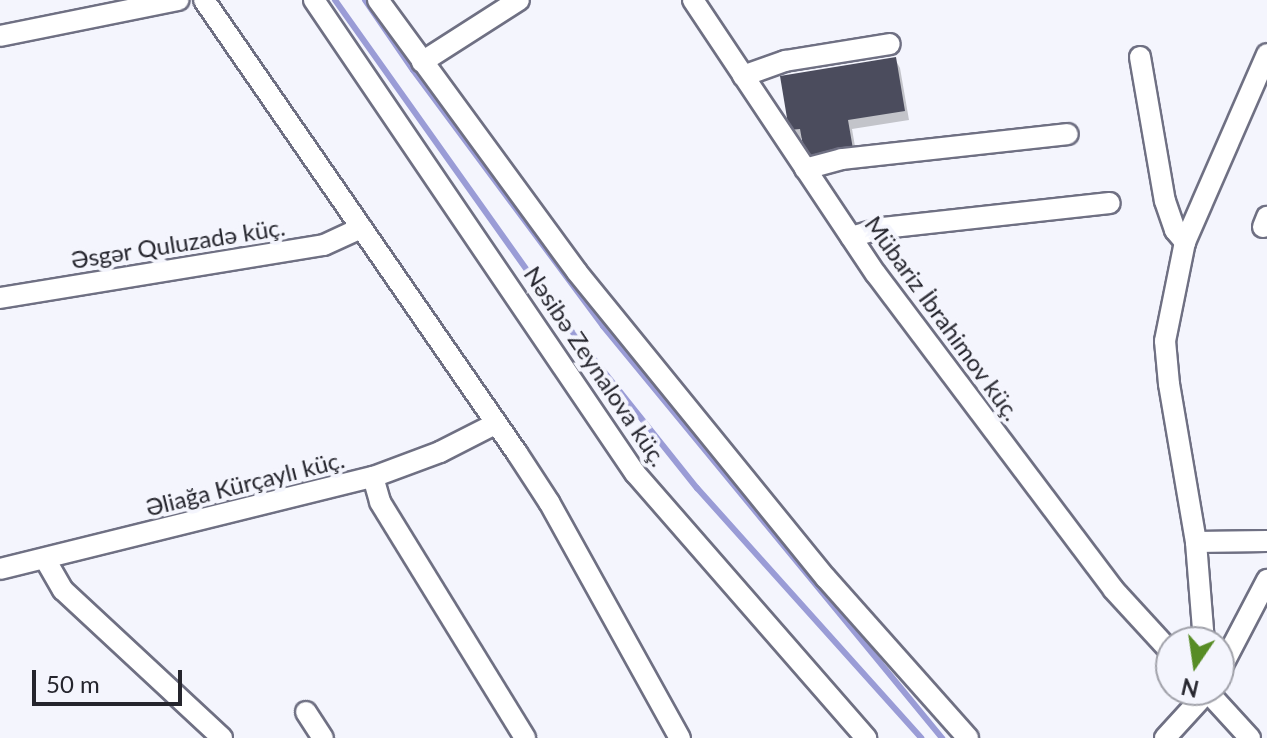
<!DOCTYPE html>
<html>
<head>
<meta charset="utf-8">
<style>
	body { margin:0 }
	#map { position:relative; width:1267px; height:738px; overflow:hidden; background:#f4f5fd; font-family:Lato,sans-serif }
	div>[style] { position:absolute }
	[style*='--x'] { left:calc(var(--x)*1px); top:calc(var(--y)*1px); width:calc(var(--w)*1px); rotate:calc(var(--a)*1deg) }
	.shadow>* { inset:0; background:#0003 }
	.stream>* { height:6px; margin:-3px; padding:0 3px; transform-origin:3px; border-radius:3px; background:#9a9cd6 }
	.building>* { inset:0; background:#4b4c5d }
	.roads { filter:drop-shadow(2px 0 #6f7083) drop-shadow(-2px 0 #6f7083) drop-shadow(0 2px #6f7083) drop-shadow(0 -2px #6f7083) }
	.street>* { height:20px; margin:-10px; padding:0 10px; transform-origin:10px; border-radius:10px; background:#fff }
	span { translate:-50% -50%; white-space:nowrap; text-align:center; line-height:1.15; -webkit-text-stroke:8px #f4f5fd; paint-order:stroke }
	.street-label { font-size:24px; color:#25252d }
	.north { position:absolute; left:1155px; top:626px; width:80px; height:80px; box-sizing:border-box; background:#f4f5fd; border:2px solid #a1a2aa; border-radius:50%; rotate:193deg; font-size:22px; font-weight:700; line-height:32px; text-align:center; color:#25252d }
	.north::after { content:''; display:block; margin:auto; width:28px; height:36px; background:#578c25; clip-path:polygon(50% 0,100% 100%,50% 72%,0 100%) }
	.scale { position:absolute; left:32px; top:670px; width:150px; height:36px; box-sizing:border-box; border:4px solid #25252d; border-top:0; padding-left:10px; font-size:24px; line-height:28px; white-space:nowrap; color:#25252d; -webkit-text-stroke:6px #f4f5fd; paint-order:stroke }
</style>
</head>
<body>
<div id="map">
	<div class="shadow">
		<i style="clip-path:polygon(895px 59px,900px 68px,909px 120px,852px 129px,857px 158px,812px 165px,804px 138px,796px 139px,791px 130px)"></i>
	</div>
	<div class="stream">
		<i style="--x:335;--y:0;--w:385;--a:54.6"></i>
		<i style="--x:558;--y:314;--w:223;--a:51.4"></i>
		<i style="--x:697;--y:488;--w:336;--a:48.1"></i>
		<i style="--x:365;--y:0;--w:85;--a:55.6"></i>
		<i style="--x:413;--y:70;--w:319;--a:53.4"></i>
		<i style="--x:603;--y:326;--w:534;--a:50.55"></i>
	</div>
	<div class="building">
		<i style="clip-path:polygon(896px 57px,905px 111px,848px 120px,853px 149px,805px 157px,800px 129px,789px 130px,780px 76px)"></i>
	</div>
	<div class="roads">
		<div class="street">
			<i style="--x:204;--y:0;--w:551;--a:55.36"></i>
			<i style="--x:517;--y:453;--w:59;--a:56.9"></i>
			<i style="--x:549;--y:502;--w:270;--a:61"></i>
			<i style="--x:314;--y:0;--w:572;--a:55.84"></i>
			<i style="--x:635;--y:473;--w:352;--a:48.9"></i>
			<i style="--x:378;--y:0;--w:337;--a:53.8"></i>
			<i style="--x:577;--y:272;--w:395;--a:50.9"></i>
			<i style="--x:826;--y:578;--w:214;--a:48.4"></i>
			<i style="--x:693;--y:0;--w:329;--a:56.3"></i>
			<i style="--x:876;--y:274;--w:394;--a:53"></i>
			<i style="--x:1113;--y:589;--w:86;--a:47.4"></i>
			<i style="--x:0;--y:36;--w:182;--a:-11.4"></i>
			<i style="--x:1140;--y:57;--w:146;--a:80.2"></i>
			<i style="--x:1165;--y:201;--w:31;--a:71"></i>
			<i style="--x:1175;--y:230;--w:16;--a:50"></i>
			<i style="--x:422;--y:62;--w:115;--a:-32.6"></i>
			<i style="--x:743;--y:76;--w:45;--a:-19.7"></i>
			<i style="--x:785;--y:61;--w:106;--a:-9.2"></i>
			<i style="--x:805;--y:169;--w:38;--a:-15"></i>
			<i style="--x:842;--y:159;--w:227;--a:-6.3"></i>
			<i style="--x:1263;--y:227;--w:11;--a:-68"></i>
			<i style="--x:851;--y:237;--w:33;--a:-16"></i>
			<i style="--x:883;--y:228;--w:228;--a:-6.3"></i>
			<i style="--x:0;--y:298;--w:328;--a:-9.3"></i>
			<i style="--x:324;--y:245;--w:41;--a:-24.7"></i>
			<i style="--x:373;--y:477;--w:26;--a:74"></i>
			<i style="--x:380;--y:502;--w:277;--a:58.4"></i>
			<i style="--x:1196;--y:542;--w:71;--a:-0.8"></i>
			<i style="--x:45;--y:559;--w:36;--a:60"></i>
			<i style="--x:63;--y:590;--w:217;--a:42.9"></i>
			<i style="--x:0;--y:569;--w:384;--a:-13.9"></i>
			<i style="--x:373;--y:477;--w:72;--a:-20.5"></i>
			<i style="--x:440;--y:452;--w:62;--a:-27"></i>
			<i style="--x:1204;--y:642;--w:100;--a:-94.6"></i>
			<i style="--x:1196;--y:542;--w:160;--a:-99.7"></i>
			<i style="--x:1169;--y:384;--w:43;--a:-95.3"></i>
			<i style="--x:1165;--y:341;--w:101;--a:-78.6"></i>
			<i style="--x:1185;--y:242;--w:205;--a:-66.4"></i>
			<i style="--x:1219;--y:672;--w:104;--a:-62.4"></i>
			<i style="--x:1206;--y:690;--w:65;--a:47.5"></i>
			<i style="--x:306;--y:712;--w:31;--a:57"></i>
			<i style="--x:1165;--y:738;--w:65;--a:-47.5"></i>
		</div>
	</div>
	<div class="street-label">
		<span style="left:178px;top:243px;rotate:-9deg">Əsgər Quluzadə küç.</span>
		<span style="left:943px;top:318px;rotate:54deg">Mübariz İbrahimov küç.</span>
		<span style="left:596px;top:366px;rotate:56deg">Nəsibə Zeynalova küç.</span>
		<span style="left:245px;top:483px;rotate:-14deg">Əliağa Kürçaylı küç.</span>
	</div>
	<div class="north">N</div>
	<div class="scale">50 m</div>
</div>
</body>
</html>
